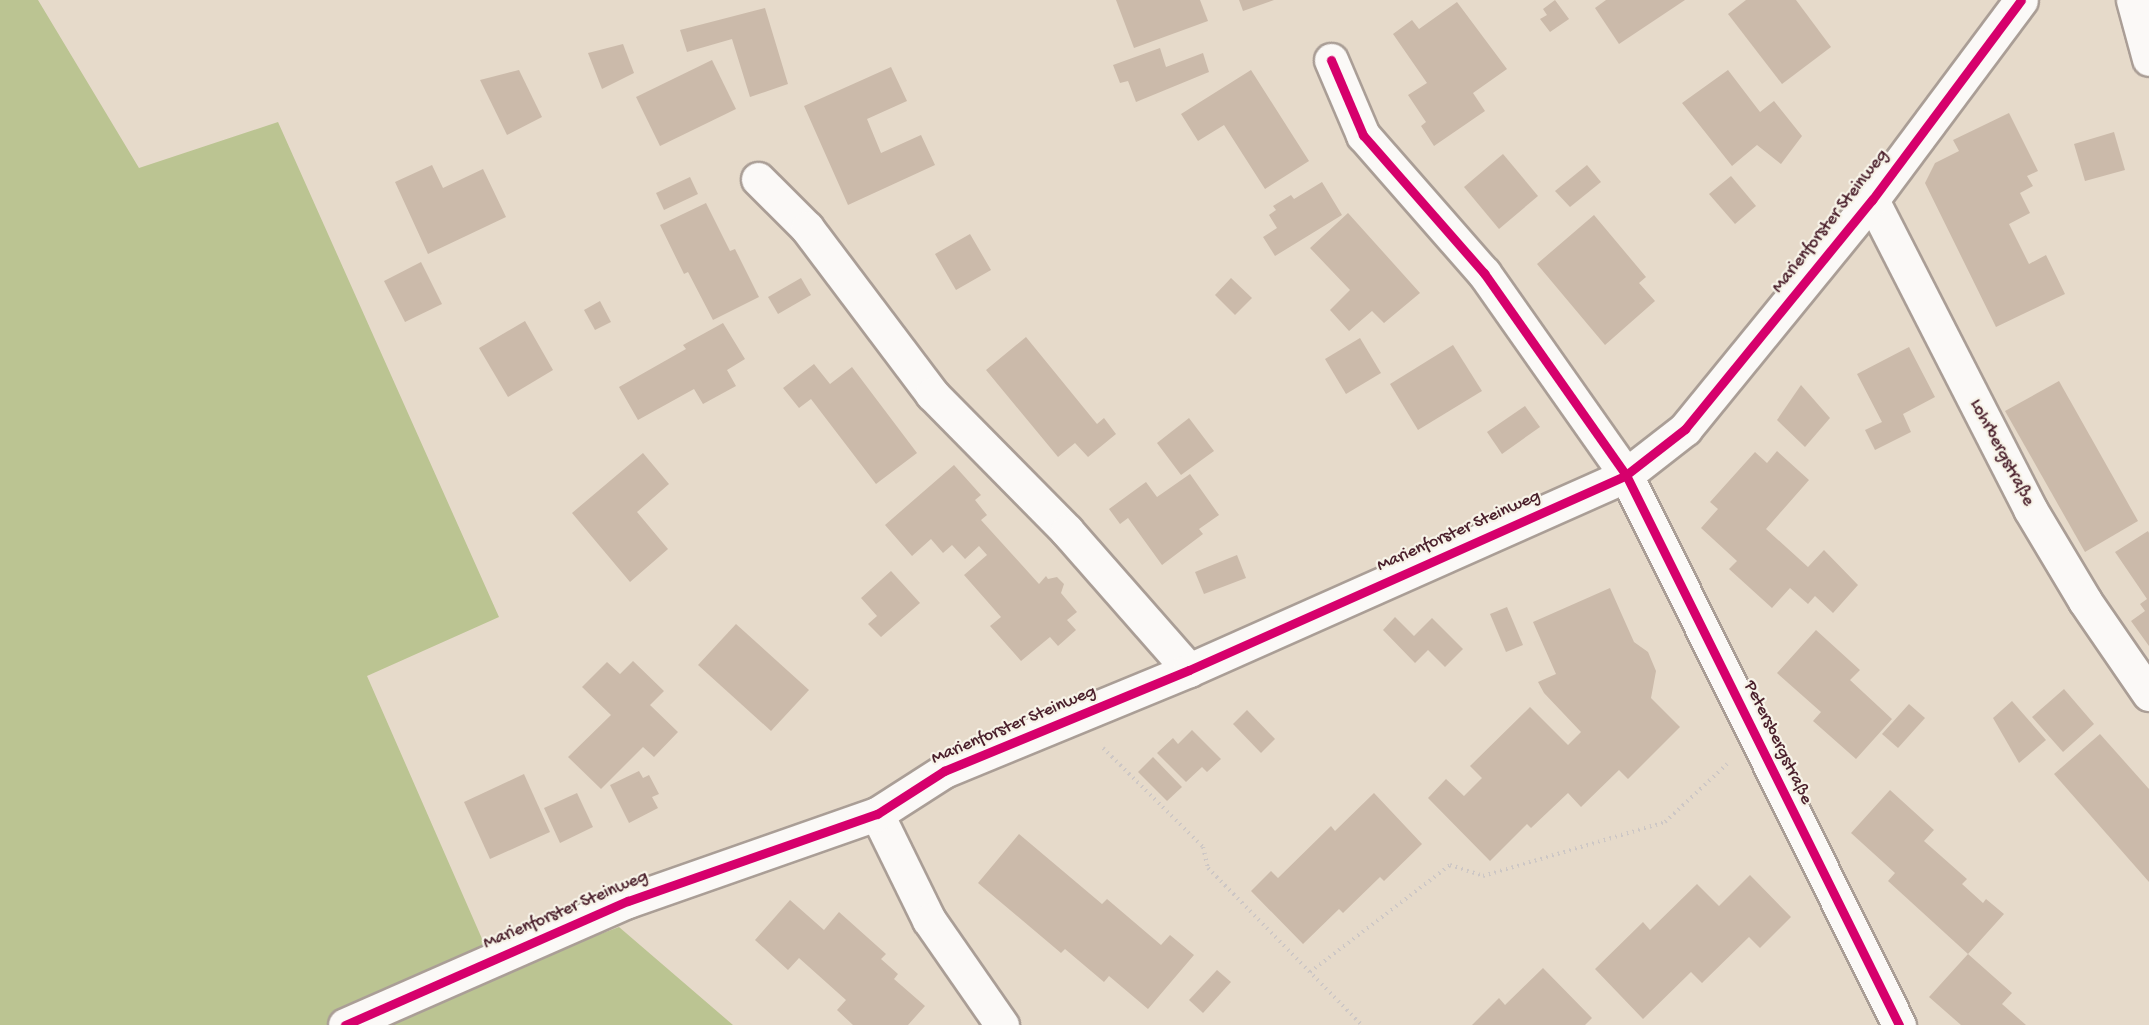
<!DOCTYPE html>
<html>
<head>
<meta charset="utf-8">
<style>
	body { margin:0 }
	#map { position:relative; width:2149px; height:1025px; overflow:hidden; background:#e6daca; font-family:"Gochi Hand",sans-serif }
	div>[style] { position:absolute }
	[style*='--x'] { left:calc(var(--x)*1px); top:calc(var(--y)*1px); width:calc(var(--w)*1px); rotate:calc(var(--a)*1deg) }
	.forest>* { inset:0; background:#bbc492 }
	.building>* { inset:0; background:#cbbaaa }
	.path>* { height:4px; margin-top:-2px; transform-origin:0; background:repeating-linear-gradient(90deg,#cdc7c5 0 1.5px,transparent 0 6px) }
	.roads { filter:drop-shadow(2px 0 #aa9e96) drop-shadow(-2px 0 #aa9e96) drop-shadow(0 2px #aa9e96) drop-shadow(0 -2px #aa9e96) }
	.street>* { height:33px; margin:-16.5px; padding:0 16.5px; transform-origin:16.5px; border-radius:16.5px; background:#fbf9f7 }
	.cycleway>* { height:9px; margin:-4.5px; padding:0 4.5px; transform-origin:4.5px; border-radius:4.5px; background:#d6006c }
	span { translate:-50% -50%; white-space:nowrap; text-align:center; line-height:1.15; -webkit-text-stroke:4.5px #f7f3e8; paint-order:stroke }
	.street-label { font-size:18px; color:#4a1f2b }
</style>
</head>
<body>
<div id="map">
	<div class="forest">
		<i style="clip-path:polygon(0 0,38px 0,139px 168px,278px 122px,499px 617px,367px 676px,497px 973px,619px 927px,733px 1025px,0 1025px)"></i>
	</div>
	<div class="building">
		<i style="clip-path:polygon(1116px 0,1200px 0,1208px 21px,1134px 48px)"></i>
		<i style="clip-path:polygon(1239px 0,1274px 0,1243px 11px)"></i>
		<i style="clip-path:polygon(1555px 0,1569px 19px,1550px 32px,1540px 19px,1547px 15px,1543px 9px)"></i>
		<i style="clip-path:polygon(1606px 0,1685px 0,1619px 44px,1595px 8px)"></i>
		<i style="clip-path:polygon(1746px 0,1796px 0,1831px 47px,1782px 84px,1728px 14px)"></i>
		<i style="clip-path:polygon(1457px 2px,1507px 69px,1473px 93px,1485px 111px,1434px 146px,1421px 126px,1426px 122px,1408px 95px,1427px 83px,1393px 34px,1412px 20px,1419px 29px)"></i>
		<i style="clip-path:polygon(765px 8px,788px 84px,750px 97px,732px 39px,687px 52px,680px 30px)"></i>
		<i style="clip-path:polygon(623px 44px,634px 73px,602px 89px,588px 53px)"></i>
		<i style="clip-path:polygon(1160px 48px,1166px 67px,1203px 53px,1209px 72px,1136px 102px,1128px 81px,1120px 83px,1113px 65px)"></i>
		<i style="clip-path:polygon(712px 60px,736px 109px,660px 146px,636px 97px)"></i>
		<i style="clip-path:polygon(891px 67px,907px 101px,867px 119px,881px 153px,921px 135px,935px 165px,848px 205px,804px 106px)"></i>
		<i style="clip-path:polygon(519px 70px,542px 117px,507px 135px,480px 80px)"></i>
		<i style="clip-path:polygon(1251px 70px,1309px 161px,1265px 189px,1224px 125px,1198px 141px,1181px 114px)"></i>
		<i style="clip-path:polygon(1728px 70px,1760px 112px,1774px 101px,1802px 136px,1781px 164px,1757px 145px,1732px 166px,1682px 103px)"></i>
		<i style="clip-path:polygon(2009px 113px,2038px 171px,2027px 176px,2033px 186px,2020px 193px,2030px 213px,2009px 224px,2029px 264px,2046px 255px,2065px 294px,1996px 327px,1925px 183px,1935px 163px,1959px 151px,1953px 140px)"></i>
		<i style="clip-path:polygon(2114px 132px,2125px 170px,2085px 181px,2074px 144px)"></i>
		<i style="clip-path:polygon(1503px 154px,1538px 196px,1499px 229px,1464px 187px)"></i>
		<i style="clip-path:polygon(432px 165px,443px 188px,483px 169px,506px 217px,428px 254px,395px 182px)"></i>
		<i style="clip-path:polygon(1587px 165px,1601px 182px,1570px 207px,1555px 191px)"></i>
		<i style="clip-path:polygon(1731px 176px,1756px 206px,1735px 224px,1709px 194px)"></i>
		<i style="clip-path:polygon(690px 177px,698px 194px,664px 210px,656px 193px)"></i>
		<i style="clip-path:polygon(1322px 182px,1342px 215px,1275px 256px,1263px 237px,1277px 228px,1269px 215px,1276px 210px,1273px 206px,1291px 195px,1294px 199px)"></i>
		<i style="clip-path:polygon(706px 203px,730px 251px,735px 249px,759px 297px,713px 320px,688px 272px,684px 274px,660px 225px)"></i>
		<i style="clip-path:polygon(1348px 213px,1420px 293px,1384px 323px,1372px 311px,1349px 331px,1330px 310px,1350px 290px,1310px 248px)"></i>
		<i style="clip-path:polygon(1594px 215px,1646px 277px,1639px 283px,1655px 301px,1605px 345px,1537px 264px)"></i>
		<i style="clip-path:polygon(970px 234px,991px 270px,956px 290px,935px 254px)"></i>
		<i style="clip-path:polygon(421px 262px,442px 304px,405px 322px,384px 281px)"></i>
		<i style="clip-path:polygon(801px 278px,811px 295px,778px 314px,768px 297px)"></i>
		<i style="clip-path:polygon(1231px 278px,1252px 298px,1235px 315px,1215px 295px)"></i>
		<i style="clip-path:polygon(600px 301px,611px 322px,595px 330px,584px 310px)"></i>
		<i style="clip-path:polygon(525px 321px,553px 370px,508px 397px,479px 348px)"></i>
		<i style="clip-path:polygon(723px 323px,745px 359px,727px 370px,736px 386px,703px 404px,694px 389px,638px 420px,619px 387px,686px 349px,683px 345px)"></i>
		<i style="clip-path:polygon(1026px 337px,1097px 424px,1104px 418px,1116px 434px,1088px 457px,1075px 443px,1058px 457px,986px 370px)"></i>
		<i style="clip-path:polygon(1360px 338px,1381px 373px,1346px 394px,1325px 359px)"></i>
		<i style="clip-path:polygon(1453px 345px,1482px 391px,1418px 430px,1390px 384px)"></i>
		<i style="clip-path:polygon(1909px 347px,1935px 397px,1903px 414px,1911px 432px,1875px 450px,1865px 430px,1882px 422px,1857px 374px)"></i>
		<i style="clip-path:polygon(814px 364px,830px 384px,852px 367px,917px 453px,876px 484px,811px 399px,799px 408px,783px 388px)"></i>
		<i style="clip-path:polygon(2059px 381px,2138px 521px,2085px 552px,2005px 411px)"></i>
		<i style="clip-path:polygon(1801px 385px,1830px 418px,1805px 447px,1777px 420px)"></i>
		<i style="clip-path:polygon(1525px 406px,1540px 427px,1502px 454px,1487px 432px)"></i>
		<i style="clip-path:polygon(1189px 418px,1214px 451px,1181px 475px,1157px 443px)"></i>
		<i style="clip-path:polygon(1777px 451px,1809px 480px,1766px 529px,1808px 567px,1824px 550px,1858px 585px,1833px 613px,1815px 596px,1808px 604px,1790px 588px,1772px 608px,1729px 569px,1737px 561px,1701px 528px,1718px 509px,1710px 502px,1755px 452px,1767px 463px)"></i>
		<i style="clip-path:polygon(643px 453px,669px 484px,637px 512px,668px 549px,630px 582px,572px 513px)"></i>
		<i style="clip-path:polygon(954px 465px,981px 495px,975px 500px,987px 515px,981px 520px,1039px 584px,1046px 576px,1048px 579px,1057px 577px,1064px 584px,1061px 593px,1077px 612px,1067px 620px,1076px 630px,1058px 646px,1050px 637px,1021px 661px,990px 626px,1001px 617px,964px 575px,987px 555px,979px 546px,965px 559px,952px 545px,943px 553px,931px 539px,912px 556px,885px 525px)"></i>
		<i style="clip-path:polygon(1190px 474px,1219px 515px,1199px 529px,1203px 534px,1162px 565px,1128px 518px,1120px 524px,1109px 509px,1146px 482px,1157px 497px)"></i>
		<i style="clip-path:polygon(2148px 531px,2149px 533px,2149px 646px,2131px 621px,2145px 611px,2140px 604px,2147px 599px,2115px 552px)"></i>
		<i style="clip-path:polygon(1237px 555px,1246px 578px,1204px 594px,1195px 572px)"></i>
		<i style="clip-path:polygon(891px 571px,920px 603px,881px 637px,868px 624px,877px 616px,861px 598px)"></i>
		<i style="clip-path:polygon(1610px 588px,1634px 642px,1648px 652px,1656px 671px,1651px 698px,1680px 727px,1628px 779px,1619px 770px,1581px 807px,1568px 793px,1531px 828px,1527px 824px,1490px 861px,1428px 798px,1446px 779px,1464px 796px,1482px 778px,1470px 766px,1530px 707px,1568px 745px,1581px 732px,1544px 693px,1538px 682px,1556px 674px,1533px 622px)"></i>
		<i style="clip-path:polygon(1507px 607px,1523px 645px,1506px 652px,1490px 614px)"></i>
		<i style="clip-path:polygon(1395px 617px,1414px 636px,1432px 618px,1463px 649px,1445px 667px,1428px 650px,1415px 663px,1383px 630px)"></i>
		<i style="clip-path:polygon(736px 624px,809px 690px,771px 731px,698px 665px)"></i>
		<i style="clip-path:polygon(1816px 630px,1860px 670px,1850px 680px,1892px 719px,1856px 759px,1813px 721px,1821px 712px,1777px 673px)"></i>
		<i style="clip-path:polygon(633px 661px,664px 691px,650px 705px,678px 732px,654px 757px,643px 747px,601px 789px,568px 757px,611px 715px,582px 687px,607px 662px,620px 674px)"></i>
		<i style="clip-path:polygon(2064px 689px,2094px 724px,2063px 752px,2032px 717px)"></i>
		<i style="clip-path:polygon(2012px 701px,2046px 740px,2019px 763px,1993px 718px)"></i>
		<i style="clip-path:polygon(1909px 704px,1925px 718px,1898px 748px,1882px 734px)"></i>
		<i style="clip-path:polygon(1247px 710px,1275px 739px,1261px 753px,1233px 724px)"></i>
		<i style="clip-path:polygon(1192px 730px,1221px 759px,1207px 772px,1202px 767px,1186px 782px,1157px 753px,1173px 738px,1178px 744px)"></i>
		<i style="clip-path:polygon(2100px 734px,2149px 789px,2149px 882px,2054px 774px)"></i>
		<i style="clip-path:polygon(1153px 757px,1182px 787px,1167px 801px,1138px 772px)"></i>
		<i style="clip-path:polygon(639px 771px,643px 778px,649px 775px,659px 794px,652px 797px,658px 808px,629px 823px,610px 785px)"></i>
		<i style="clip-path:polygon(524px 774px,550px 832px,490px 859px,464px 802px)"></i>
		<i style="clip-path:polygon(1890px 790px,1934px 830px,1924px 841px,1967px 879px,1962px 884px,1983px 903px,1986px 899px,2004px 914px,1968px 954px,1888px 881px,1895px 873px,1851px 833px)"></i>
		<i style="clip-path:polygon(577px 793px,593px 827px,560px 843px,544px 808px)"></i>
		<i style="clip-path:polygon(1374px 793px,1422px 844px,1384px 881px,1380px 877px,1343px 913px,1339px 909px,1303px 944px,1251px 891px,1271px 871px,1278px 878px,1331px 826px,1335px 831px)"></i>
		<i style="clip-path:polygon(1019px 834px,1102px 904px,1107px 899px,1161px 945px,1170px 935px,1194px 955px,1148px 1009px,1109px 976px,1104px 982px,1065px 949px,1061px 953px,978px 883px)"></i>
		<i style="clip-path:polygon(1750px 875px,1791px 917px,1760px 948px,1749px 937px,1702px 983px,1691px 972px,1643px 1019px,1595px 969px,1643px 922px,1650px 930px,1697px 884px,1719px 906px)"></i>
		<i style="clip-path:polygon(790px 900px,824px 930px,839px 912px,886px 954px,881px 959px,898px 974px,894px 979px,925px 1006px,908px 1025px,853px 1025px,837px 1010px,846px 1000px,799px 958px,788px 970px,755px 940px)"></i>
		<i style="clip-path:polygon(1968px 954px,2012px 993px,2002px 1004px,2026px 1025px,1961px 1025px,1929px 997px)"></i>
		<i style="clip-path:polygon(1543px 968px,1592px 1018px,1585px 1025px,1472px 1025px,1499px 998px,1505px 1005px)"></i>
		<i style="clip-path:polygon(1217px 970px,1231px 982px,1203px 1013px,1189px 1000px)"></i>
	</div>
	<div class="path">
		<i style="--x:1103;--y:748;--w:141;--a:44.7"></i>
		<i style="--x:1203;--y:847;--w:22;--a:77"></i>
		<i style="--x:1208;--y:868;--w:220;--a:45.6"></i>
		<i style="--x:1310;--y:972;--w:176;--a:-37.4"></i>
		<i style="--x:1450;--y:865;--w:35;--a:18"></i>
		<i style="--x:1483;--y:876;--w:190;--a:-16.5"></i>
		<i style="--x:1665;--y:822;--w:85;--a:-43.1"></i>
	</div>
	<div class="roads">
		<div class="street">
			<i style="--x:2133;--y:0;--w:61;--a:74.8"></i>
			<i style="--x:1331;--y:60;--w:82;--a:66.9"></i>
			<i style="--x:1363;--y:135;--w:184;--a:48.8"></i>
			<i style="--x:1484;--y:273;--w:247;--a:54.9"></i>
			<i style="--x:1626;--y:475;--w:614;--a:63.6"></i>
			<i style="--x:758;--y:179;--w:69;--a:45"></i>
			<i style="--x:807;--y:228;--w:208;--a:53"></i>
			<i style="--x:932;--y:394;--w:192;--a:45.4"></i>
			<i style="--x:1067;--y:531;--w:185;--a:48.7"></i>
			<i style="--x:1872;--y:200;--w:347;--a:62.9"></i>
			<i style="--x:2030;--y:509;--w:107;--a:59.1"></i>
			<i style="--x:2085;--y:601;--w:113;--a:55.5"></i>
			<i style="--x:877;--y:814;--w:118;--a:63.9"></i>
			<i style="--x:929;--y:920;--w:128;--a:55.2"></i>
			<i style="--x:345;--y:1025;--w:309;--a:-23.7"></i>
			<i style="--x:628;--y:901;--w:264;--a:-19.3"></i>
			<i style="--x:877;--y:814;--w:80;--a:-32.7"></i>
			<i style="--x:944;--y:771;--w:265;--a:-22.4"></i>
			<i style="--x:1189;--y:670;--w:479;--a:-24"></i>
			<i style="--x:1626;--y:475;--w:75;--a:-37.9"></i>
			<i style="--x:1685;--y:429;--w:296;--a:-50.8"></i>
			<i style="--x:1872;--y:200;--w:249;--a:-53.3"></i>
		</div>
	</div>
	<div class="cycleway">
		<i style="--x:1331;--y:60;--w:82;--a:66.9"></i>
		<i style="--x:1363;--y:135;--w:184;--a:48.8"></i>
		<i style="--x:1484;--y:273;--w:247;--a:54.9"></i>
		<i style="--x:1626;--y:475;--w:614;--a:63.6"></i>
		<i style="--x:345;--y:1025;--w:309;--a:-23.7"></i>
		<i style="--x:628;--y:901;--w:264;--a:-19.3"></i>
		<i style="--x:877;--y:814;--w:80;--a:-32.7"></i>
		<i style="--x:944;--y:771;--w:265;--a:-22.4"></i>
		<i style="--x:1189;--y:670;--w:479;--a:-24"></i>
		<i style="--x:1626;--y:475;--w:75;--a:-37.9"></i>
		<i style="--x:1685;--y:429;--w:296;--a:-50.8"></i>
		<i style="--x:1872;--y:200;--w:249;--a:-53.3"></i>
	</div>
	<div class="street-label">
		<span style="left:1831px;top:222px;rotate:-52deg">Marienforster Steinweg</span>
		<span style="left:2001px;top:453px;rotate:62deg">Lohrbergstraße</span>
		<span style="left:1459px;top:532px;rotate:-24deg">Marienforster Steinweg</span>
		<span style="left:1014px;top:726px;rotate:-23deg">Marienforster Steinweg</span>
		<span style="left:1777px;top:743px;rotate:64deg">Petersbergstraße</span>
		<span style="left:566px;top:911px;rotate:-23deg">Marienforster Steinweg</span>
	</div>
</div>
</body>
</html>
